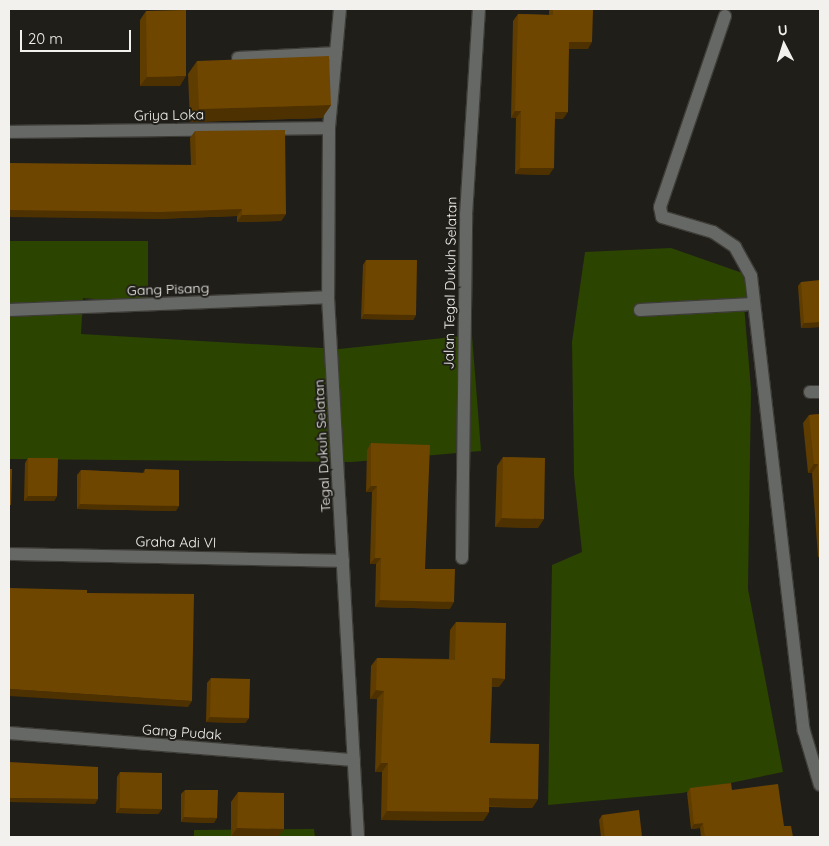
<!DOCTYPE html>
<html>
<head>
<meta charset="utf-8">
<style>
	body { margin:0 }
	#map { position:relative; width:829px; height:846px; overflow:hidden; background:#201e19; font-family:Quicksand,sans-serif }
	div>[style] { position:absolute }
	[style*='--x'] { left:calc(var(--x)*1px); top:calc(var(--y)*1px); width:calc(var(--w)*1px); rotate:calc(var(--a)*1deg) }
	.green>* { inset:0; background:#2b4400 }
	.roads { filter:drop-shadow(1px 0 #3e3c37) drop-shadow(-1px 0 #3e3c37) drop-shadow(0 1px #3e3c37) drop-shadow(0 -1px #3e3c37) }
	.street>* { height:12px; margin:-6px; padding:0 6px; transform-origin:6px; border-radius:6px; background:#666866 }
	.wall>* { inset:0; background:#5f3c00 }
	.shaded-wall>* { inset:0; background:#4e3100 }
	.building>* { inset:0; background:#6f4600 }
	span { translate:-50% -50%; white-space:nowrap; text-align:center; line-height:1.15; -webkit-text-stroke:4px #201e19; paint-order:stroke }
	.street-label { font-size:14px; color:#f3f1ee }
	.frame { position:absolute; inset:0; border:10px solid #f3f1ee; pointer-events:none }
	.north { position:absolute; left:759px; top:20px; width:50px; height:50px; -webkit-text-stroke:4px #201e19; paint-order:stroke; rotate:355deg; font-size:14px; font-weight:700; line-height:20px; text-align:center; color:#f3f1ee }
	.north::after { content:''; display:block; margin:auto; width:18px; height:22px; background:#f3f1ee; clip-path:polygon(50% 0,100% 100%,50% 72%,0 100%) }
	.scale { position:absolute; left:20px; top:30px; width:111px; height:22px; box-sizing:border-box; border:2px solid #f3f1ee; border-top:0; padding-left:6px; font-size:15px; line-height:18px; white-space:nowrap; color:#f3f1ee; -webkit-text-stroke:4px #201e19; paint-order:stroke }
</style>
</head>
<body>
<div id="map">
	<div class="green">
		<i style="clip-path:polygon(9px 241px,148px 241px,148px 304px,83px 298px,81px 334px,339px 349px,472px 335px,481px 451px,352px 462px,9px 459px)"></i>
		<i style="clip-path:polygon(671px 248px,751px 276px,744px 305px,751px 389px,748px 589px,783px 772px,682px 793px,548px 805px,552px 565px,582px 552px,574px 475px,572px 342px,585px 252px)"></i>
		<i style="clip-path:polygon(314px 829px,315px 837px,194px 837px,194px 830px)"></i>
	</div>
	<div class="roads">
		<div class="street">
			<i style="--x:340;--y:9;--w:120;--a:95.3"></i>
			<i style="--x:329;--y:128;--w:169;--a:90.3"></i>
			<i style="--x:328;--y:297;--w:541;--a:86.82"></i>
			<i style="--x:725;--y:16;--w:202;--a:108.8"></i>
			<i style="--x:660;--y:207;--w:10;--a:79"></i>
			<i style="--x:662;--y:217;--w:53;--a:16.4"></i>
			<i style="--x:713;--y:232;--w:27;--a:34"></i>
			<i style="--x:735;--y:247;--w:33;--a:61"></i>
			<i style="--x:751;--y:276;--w:458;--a:83.4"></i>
			<i style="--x:804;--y:731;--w:56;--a:73.5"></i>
			<i style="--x:238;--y:58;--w:98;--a:-2.9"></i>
			<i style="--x:9;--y:132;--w:320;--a:-0.7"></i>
			<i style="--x:9;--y:310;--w:319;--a:-2.3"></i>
			<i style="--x:640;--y:310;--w:113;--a:-3"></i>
			<i style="--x:810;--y:392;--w:10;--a:0"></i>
			<i style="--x:9;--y:554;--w:334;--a:1.2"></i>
			<i style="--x:462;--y:558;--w:343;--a:-89.3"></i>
			<i style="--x:466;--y:215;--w:206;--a:-86.4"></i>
			<i style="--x:9;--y:733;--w:346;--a:4.5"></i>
		</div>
	</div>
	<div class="wall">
		<i style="clip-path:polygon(550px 9px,593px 9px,588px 49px,569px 49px,563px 119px,555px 119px,549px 175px,515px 174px,516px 118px,511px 118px,513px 21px,518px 14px,549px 15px,549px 11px)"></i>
		<i style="clip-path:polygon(146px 11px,180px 86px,140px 86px,140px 20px)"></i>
		<i style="clip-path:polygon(197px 61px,331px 105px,322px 118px,190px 122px,188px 74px)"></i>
		<i style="clip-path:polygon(195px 131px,286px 214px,281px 221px,237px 222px,237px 216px,155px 219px,191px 165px,190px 138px)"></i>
		<i style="clip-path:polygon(366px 260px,416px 315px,413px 320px,361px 319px,363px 265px)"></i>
		<i style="clip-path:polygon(801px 282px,820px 327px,801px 328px,798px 286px)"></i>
		<i style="clip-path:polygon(820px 414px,820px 557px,818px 557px,812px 473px,808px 473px,803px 423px,809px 415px)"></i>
		<i style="clip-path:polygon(371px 443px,425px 569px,450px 609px,375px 607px,376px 564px,370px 564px,372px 492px,366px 492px,367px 450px)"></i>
		<i style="clip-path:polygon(503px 457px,538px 528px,495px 527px,497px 466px)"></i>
		<i style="clip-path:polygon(28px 458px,57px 496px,54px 501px,24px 501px,25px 463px)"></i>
		<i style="clip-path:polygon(145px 469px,176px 511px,77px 509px,77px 475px,81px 470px,143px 473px)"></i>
		<i style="clip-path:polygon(456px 622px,499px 687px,492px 687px,490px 743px,538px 799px,532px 808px,489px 807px,489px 812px,483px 821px,381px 820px,382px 772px,375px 772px,377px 699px,370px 699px,371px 666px,377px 658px,449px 659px,450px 630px)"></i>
		<i style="clip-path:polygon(211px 678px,249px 718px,245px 723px,206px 722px,207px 683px)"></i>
		<i style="clip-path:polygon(120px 772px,162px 809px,158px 814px,116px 813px,117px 777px)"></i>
		<i style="clip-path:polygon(690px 788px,732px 790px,784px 826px,793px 837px,701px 837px,700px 828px,691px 829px,687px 793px)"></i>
		<i style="clip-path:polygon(185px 790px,214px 823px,181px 822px,181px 794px)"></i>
		<i style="clip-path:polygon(238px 792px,278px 837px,231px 837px,231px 802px)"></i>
		<i style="clip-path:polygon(602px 815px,642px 837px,601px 837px,599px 820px)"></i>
	</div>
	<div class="shaded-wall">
		<i style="clip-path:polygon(569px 42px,592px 42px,588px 49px,565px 49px)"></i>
		<i style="clip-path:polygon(186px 76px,180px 86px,140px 86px,147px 77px)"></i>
		<i style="clip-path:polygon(331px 105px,322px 118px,190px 122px,199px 109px)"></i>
		<i style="clip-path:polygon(515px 111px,521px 111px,516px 118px,511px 118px)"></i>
		<i style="clip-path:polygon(555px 112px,568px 112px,563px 119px,550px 119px)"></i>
		<i style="clip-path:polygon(520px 168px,554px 168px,549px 175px,515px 174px)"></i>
		<i style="clip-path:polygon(242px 209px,237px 216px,155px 219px,9px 217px,9px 210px)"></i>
		<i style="clip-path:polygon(286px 214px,281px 221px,237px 222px,242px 215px)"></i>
		<i style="clip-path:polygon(364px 314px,416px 315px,413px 320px,361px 319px)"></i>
		<i style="clip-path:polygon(820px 322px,820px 327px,801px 328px,804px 323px)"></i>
		<i style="clip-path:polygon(814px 464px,818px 464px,812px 473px,808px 473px)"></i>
		<i style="clip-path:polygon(371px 486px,377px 486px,372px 492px,366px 492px)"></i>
		<i style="clip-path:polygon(28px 496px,57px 496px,54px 501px,24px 501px)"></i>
		<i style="clip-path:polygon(80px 504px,179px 506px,176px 511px,77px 509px)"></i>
		<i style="clip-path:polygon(502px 518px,544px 519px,538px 528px,495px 527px)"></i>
		<i style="clip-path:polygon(375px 558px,381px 558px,376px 564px,370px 564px)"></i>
		<i style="clip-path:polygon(380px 600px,454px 602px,450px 609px,375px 607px)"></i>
		<i style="clip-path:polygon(492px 678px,505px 679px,499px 687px,486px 687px)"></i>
		<i style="clip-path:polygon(9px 689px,192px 701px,188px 707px,9px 696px)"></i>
		<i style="clip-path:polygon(376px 690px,384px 691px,377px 699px,370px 699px)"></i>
		<i style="clip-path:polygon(210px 717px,249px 718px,245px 723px,206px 722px)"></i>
		<i style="clip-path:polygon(381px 763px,388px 763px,382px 772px,375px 772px)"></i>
		<i style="clip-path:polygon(9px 798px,98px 799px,95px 804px,9px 802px)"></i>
		<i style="clip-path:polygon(489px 798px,538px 799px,532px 808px,483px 806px)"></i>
		<i style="clip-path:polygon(120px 808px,162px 809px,158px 814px,116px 813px)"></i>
		<i style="clip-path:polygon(387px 811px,489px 812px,483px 821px,381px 820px)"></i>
		<i style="clip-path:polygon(184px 817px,217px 818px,214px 823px,181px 822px)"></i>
		<i style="clip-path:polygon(703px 823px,700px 828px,691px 829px,694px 824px)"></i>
		<i style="clip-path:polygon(237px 828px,284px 829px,278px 837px,231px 837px)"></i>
	</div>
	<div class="building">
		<i style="clip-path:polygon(553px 9px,593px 9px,592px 42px,569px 42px,568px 112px,555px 112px,554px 168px,520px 168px,521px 111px,515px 111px,518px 14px,553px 15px)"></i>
		<i style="clip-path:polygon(186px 10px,186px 76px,147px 77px,146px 11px)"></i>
		<i style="clip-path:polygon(329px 56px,331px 105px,199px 109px,197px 61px)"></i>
		<i style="clip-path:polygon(285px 130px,286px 214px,242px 215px,242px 209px,160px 212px,9px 210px,9px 163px,196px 165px,195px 131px)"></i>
		<i style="clip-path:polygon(366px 260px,417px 260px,416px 315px,364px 314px)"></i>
		<i style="clip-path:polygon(820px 280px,820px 322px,804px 323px,801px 282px)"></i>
		<i style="clip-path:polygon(820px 414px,820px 499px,818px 464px,814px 464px,809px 415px)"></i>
		<i style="clip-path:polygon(371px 443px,430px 445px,425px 569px,455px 569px,454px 602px,380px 600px,381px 558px,375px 558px,377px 486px,371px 486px)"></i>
		<i style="clip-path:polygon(503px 457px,545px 458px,544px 519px,502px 518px)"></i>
		<i style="clip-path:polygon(28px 458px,58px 458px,57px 496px,28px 496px)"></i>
		<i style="clip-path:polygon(9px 469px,12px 469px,11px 505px,9px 505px)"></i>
		<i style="clip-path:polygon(145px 469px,179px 470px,179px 506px,80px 504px,81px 470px,145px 473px)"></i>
		<i style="clip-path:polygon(9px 588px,87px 590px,87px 593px,194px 594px,192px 701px,9px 689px)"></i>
		<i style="clip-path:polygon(456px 622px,506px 623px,505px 679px,492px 678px,490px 743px,539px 744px,538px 799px,489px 798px,489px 812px,387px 811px,388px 763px,381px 763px,384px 691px,376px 690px,377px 658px,455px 660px)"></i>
		<i style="clip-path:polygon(211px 678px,250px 679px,249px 718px,210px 717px)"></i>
		<i style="clip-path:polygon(9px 762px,98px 767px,98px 799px,9px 798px)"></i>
		<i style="clip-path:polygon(120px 772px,162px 773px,162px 809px,120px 808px)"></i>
		<i style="clip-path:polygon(731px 783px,732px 790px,778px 784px,784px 826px,791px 826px,793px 837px,705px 837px,703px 823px,694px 824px,690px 788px)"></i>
		<i style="clip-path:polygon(185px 790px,218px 790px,217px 818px,184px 817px)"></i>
		<i style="clip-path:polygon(238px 792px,284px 793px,284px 829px,237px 828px)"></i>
		<i style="clip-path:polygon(639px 810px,642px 837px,605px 837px,602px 815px)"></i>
	</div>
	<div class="street-label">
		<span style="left:169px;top:115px;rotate:-1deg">Griya Loka</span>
		<span style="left:450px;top:283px;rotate:-89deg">Jalan Tegal Dukuh Selatan</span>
		<span style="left:168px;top:289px;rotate:-2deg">Gang Pisang</span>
		<span style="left:322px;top:446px;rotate:-93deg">Tegal Dukuh Selatan</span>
		<span style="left:176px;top:542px;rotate:1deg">Graha Adi VI</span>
		<span style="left:182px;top:732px;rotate:4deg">Gang Pudak</span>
	</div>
	<div class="frame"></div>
	<div class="north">U</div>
	<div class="scale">20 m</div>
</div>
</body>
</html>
